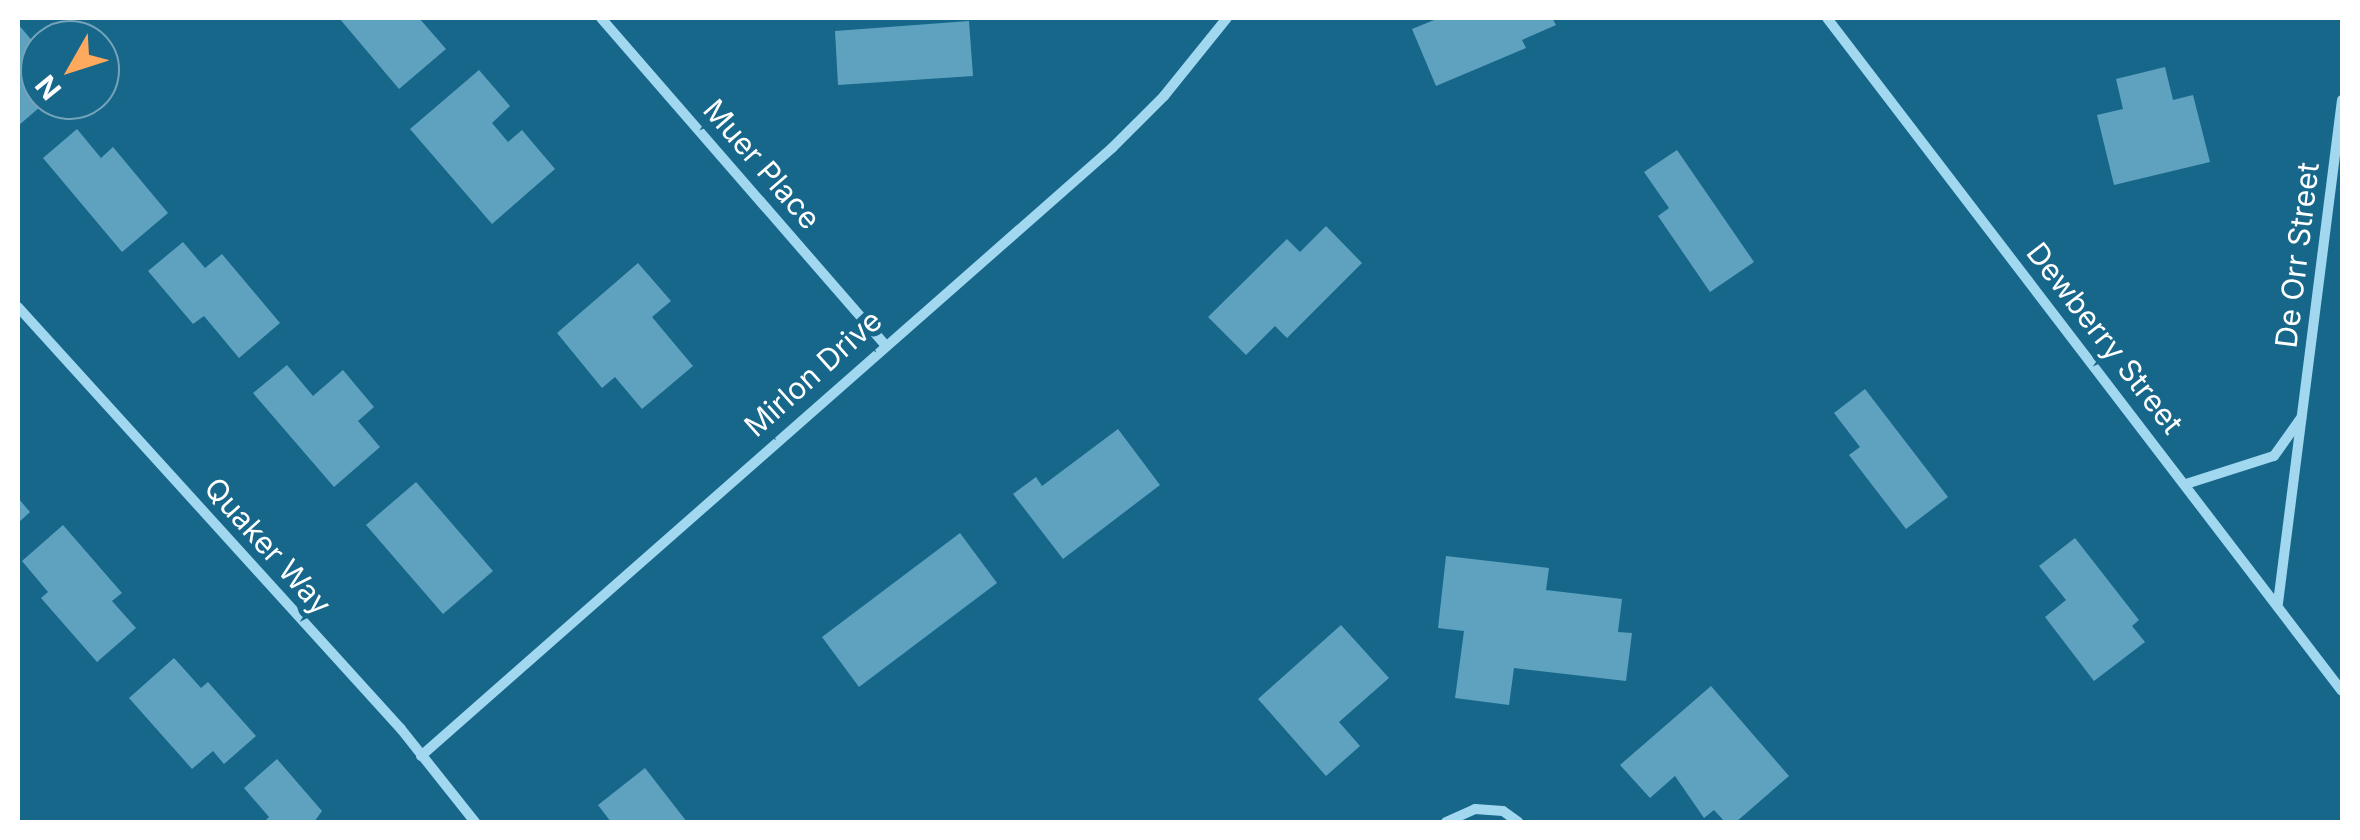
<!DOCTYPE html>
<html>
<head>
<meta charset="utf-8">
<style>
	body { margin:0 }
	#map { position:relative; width:2360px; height:840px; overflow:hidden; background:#17678b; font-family:Inter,sans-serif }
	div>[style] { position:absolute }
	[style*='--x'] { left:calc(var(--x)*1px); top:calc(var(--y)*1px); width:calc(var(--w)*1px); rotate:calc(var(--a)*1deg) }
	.building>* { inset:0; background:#5ea2c0 }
	.minor>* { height:10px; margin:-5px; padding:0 5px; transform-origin:5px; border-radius:5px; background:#a1d7ef }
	span { translate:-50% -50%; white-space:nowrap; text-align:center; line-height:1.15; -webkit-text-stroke:10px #17678b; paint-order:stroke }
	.street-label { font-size:30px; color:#fff }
	.frame { position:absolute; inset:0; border:20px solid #fff; pointer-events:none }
	.north { position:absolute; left:20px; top:20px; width:100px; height:100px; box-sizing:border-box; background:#17678b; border:2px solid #74a4b9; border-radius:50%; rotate:231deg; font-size:28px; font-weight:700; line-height:40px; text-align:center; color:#fff }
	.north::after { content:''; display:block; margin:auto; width:35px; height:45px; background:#ffa95e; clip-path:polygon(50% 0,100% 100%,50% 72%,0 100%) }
</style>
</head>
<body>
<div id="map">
	<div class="building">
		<i style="clip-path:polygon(339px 18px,419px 18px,446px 49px,399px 89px)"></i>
		<i style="clip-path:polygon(1439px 18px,1552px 18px,1556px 25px,1522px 40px,1526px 48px,1436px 86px,1412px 29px)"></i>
		<i style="clip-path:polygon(969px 21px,973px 76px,838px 85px,835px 31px)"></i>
		<i style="clip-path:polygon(18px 24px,40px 50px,40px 100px,48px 100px,18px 126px)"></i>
		<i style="clip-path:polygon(2165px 67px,2173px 100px,2193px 95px,2210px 162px,2114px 185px,2097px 115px,2123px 109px,2116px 79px)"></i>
		<i style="clip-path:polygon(479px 70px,510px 106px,492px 123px,508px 142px,522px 130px,555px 169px,492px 224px,410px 129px)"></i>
		<i style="clip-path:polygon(77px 129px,101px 158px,113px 147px,168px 213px,122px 252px,43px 158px)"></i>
		<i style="clip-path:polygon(1677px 150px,1754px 262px,1710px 292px,1658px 216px,1669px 208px,1644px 172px)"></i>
		<i style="clip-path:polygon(1326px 226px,1362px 263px,1287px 338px,1275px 326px,1246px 355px,1208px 317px,1287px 239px,1300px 252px)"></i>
		<i style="clip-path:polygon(183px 242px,205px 268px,222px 254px,280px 323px,239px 358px,204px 316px,193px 324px,148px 271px)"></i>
		<i style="clip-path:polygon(638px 263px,671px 301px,652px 317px,693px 366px,642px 409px,615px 377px,602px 388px,557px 333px)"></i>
		<i style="clip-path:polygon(287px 365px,313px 396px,343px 370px,374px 407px,358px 421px,380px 447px,334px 487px,253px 393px)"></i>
		<i style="clip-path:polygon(1865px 389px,1948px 497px,1906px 529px,1849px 455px,1860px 447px,1834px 413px)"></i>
		<i style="clip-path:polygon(1118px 429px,1160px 485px,1063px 559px,1013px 494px,1036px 477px,1042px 486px)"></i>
		<i style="clip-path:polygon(416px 482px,493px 571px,443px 614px,366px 525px)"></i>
		<i style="clip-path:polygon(18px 498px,30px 512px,18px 523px)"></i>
		<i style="clip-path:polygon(63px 525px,122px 593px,112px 601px,136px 628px,97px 662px,41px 598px,48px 592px,22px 561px)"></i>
		<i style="clip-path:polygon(960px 533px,997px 583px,859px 687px,822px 637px)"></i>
		<i style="clip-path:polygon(2075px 538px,2139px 620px,2132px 626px,2145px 642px,2094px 681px,2045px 617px,2066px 600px,2039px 566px)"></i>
		<i style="clip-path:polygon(1446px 556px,1549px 568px,1546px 590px,1622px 599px,1618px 632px,1632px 633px,1626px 681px,1514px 668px,1509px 705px,1455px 698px,1464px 631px,1438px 628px)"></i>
		<i style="clip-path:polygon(1341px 625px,1389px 678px,1339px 722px,1360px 746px,1326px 776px,1258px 699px)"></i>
		<i style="clip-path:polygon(174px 658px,201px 688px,208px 682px,256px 736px,224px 764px,213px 751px,192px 769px,129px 698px)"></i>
		<i style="clip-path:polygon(1711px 686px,1789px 776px,1736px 822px,1725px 822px,1714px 810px,1704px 818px,1675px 776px,1650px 798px,1620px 765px)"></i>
		<i style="clip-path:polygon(277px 759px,322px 811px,314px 822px,264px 822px,269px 817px,244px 788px)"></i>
		<i style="clip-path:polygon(645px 768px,687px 822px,611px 822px,598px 805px)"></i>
	</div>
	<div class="minor">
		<i style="--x:601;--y:18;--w:431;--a:49"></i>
		<i style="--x:1827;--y:18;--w:847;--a:52.58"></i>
		<i style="--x:18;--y:307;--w:570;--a:47.77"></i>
		<i style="--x:401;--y:729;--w:119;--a:51.5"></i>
		<i style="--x:2186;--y:484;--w:92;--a:-17.7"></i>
		<i style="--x:2274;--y:456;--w:47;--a:-54.6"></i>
		<i style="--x:2278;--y:603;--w:507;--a:-82.75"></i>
		<i style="--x:421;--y:756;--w:920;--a:-41.34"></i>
		<i style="--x:1112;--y:148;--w:74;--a:-45"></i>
		<i style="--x:1164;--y:96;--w:100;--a:-51.1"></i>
		<i style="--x:1446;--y:822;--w:32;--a:-24"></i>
		<i style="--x:1475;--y:809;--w:28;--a:4"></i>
		<i style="--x:1503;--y:811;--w:19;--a:36"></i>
	</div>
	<div class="street-label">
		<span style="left:762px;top:164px;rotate:49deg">Muer Place</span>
		<span style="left:2297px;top:255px;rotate:-83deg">De Orr Street</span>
		<span style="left:2105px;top:338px;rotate:52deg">Dewberry Street</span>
		<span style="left:813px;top:373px;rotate:-42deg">Mirlon Drive</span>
		<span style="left:268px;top:546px;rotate:48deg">Quaker Way</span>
	</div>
	<div class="frame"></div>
	<div class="north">N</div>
</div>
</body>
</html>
